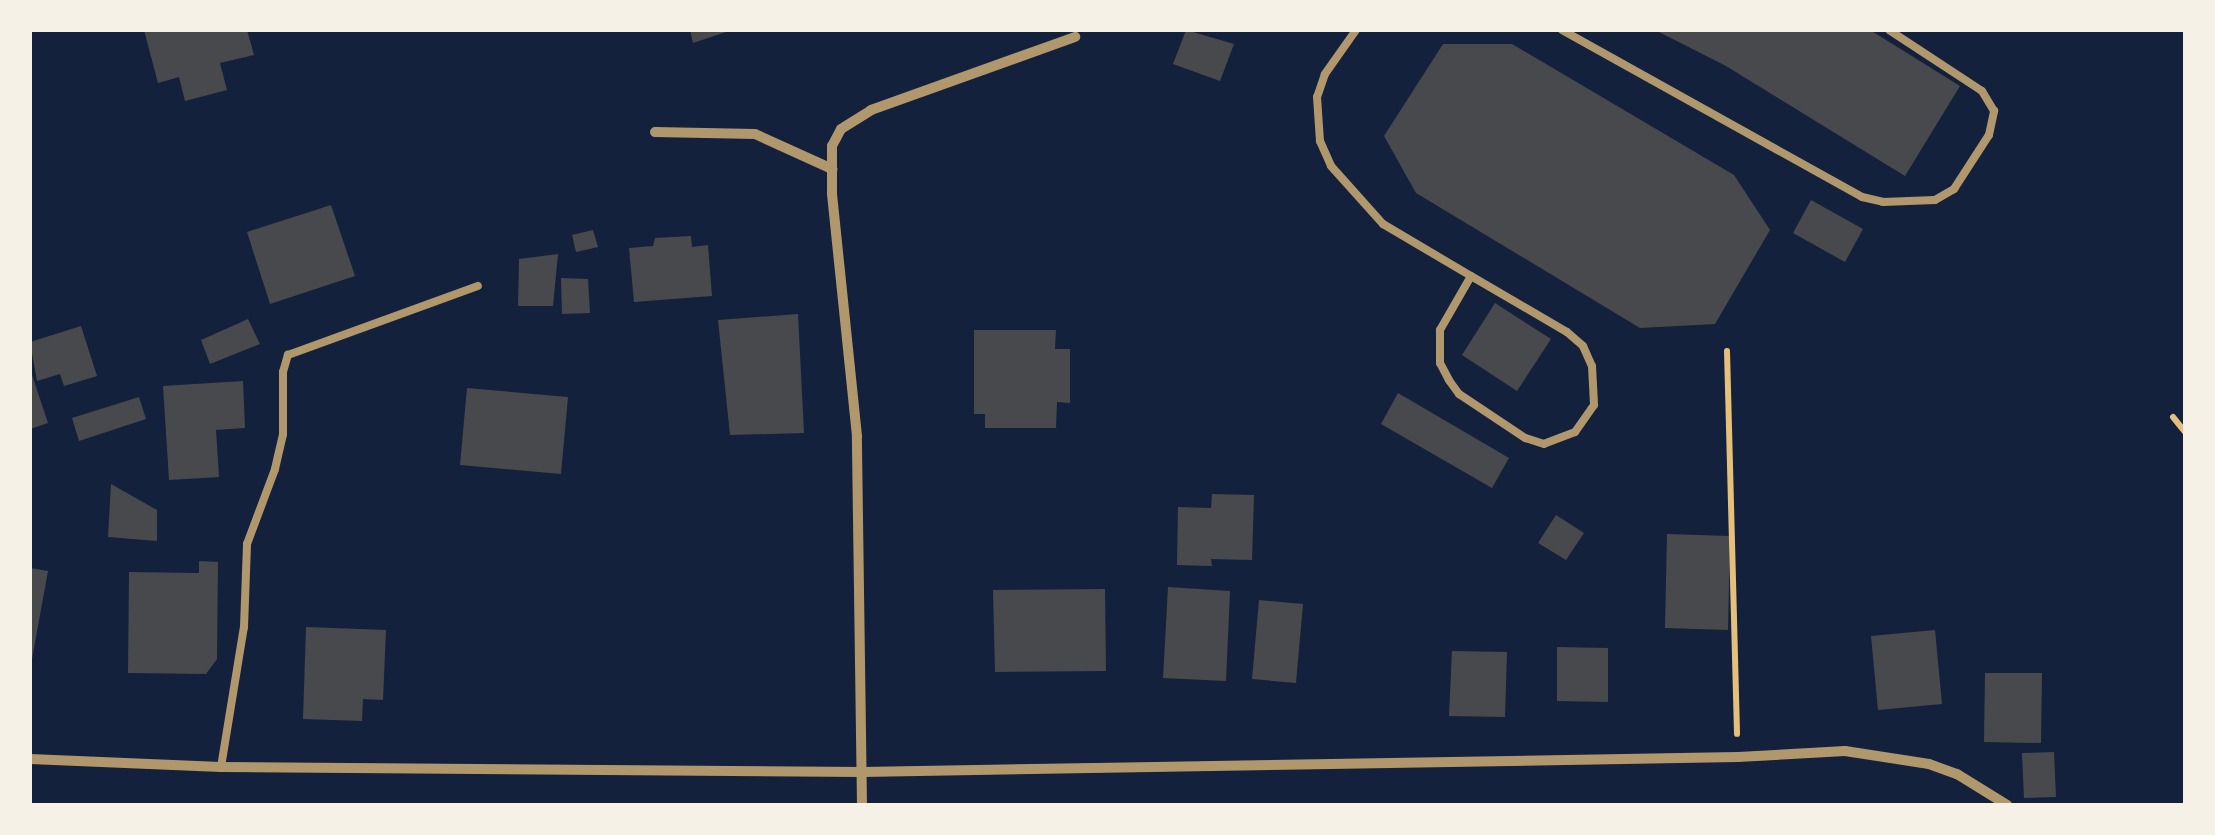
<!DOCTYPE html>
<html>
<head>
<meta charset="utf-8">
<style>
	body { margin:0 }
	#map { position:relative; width:2215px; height:835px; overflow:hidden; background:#14213d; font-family:Cabin,sans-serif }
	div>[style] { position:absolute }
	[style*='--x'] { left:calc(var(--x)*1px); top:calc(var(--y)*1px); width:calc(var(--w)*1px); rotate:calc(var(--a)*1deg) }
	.building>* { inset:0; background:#48494c }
	.path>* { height:6px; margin:-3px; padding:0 3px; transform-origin:3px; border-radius:3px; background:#e5c07b }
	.service>* { height:8px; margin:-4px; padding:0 4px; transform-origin:4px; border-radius:4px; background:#b1986c }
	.minor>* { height:10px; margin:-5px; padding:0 5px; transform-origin:5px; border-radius:5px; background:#b1986c }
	span { translate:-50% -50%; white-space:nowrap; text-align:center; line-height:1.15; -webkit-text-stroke:8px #f6f1e7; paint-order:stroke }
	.frame { position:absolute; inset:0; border:32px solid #f6f1e7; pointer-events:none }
</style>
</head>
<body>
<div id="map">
	<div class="building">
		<i style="clip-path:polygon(144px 30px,247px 30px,254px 55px,220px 63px,227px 90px,185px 101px,179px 77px,158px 83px)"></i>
		<i style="clip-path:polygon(690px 30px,729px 30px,729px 31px,693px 43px)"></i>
		<i style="clip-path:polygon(1186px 30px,1234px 44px,1220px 81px,1173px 64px)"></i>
		<i style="clip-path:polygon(1655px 30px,1870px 30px,1960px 86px,1905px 176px,1726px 66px)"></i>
		<i style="clip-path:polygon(1443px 44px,1512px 44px,1734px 175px,1770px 230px,1715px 324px,1640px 328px,1416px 193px,1384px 136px)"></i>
		<i style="clip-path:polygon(1811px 200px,1863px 229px,1845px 262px,1793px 233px)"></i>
		<i style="clip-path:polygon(331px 205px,355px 276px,270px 304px,247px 232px)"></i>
		<i style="clip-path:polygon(593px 230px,598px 247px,576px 252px,572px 235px)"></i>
		<i style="clip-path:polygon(691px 236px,692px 247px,708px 245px,712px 296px,634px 302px,629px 248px,653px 246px,655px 238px)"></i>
		<i style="clip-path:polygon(558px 254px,553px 306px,518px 306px,519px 259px)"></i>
		<i style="clip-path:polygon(561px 278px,588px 279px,590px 313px,562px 314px)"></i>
		<i style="clip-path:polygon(1495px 303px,1551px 339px,1517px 391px,1462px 355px)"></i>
		<i style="clip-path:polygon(798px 314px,804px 433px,730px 435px,718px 320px)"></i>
		<i style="clip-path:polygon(248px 319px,260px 344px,210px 364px,201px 340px)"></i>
		<i style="clip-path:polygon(81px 326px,97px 376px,64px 386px,60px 374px,37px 381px,30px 342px)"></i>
		<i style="clip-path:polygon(974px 330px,1056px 330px,1055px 349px,1070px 349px,1070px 403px,1057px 402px,1056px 428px,985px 428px,985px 414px,974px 414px)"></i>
		<i style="clip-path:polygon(30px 369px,48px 423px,30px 429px)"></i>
		<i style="clip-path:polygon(243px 381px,245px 428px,216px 430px,219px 477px,169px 480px,163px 386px)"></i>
		<i style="clip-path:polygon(467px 388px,568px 397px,561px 474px,460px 465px)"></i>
		<i style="clip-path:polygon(1398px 393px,1509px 458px,1492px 488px,1381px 424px)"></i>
		<i style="clip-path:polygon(139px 397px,146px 419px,79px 441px,72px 418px)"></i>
		<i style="clip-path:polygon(111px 484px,157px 510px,157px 541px,108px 537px)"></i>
		<i style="clip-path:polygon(1212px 494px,1254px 495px,1252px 560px,1211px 559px,1212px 566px,1177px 565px,1178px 507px,1211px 508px)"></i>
		<i style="clip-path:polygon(1556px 515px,1584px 533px,1566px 560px,1538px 543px)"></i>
		<i style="clip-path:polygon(1667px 534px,1730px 536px,1728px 630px,1665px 628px)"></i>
		<i style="clip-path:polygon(199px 561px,218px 562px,217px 659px,206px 674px,128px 673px,129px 572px,199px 573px)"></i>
		<i style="clip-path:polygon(30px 568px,48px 571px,32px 659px,30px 658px)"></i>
		<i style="clip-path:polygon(1168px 587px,1230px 591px,1226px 681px,1163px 678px)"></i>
		<i style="clip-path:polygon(1105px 589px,1106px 671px,995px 672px,993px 590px)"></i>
		<i style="clip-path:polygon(1259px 600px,1303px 604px,1296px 683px,1252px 679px)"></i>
		<i style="clip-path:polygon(306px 627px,386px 630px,383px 700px,363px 699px,362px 721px,303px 719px)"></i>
		<i style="clip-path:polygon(1935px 630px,1942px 704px,1878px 710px,1871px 636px)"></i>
		<i style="clip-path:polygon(1557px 647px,1608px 648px,1608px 702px,1557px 701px)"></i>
		<i style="clip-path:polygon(1452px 651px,1507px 652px,1505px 717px,1449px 716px)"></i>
		<i style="clip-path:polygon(1985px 673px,2042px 673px,2041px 743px,1984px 742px)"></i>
		<i style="clip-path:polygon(2054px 752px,2056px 797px,2024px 798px,2022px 753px)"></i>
	</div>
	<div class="path">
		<i style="--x:1727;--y:351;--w:383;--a:88.5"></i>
		<i style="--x:2173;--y:417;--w:19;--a:51"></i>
	</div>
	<div class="service">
		<i style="--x:1356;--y:30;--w:54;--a:125.2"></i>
		<i style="--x:1325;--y:74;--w:24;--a:109"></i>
		<i style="--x:1317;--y:97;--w:44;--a:86.1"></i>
		<i style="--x:1320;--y:141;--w:27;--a:66"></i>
		<i style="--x:1331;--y:166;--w:78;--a:48.1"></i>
		<i style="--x:1383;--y:224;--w:102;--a:30.6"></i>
		<i style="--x:1471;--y:276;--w:111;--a:30.3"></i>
		<i style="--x:1567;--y:332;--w:21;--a:41"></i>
		<i style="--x:1583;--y:346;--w:22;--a:66"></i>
		<i style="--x:1592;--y:366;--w:39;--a:87"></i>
		<i style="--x:1594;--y:405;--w:33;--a:125"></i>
		<i style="--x:1575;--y:432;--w:33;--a:159"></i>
		<i style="--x:1544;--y:444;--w:20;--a:-162"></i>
		<i style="--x:1525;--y:438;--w:79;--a:-146.3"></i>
		<i style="--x:1459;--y:394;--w:17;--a:-126"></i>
		<i style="--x:1449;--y:380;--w:19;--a:-118"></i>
		<i style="--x:1440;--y:363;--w:33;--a:-90"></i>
		<i style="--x:1440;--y:330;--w:62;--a:-60.1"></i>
		<i style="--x:1562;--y:30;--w:343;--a:29.1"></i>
		<i style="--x:1862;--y:197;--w:22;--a:13"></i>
		<i style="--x:1883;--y:202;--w:52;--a:-2.2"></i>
		<i style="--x:1935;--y:200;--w:22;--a:-30"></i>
		<i style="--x:1954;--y:189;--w:64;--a:-57.1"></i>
		<i style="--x:1989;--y:135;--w:25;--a:-78"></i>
		<i style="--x:1994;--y:111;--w:23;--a:-121"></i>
		<i style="--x:1982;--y:91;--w:111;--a:-146.7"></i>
		<i style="--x:221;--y:767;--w:142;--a:-80.7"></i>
		<i style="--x:244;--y:627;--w:83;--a:-87.9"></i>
		<i style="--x:247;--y:544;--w:80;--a:-69.5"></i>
		<i style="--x:275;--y:469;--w:36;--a:-77"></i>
		<i style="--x:283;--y:434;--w:62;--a:-90"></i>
		<i style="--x:283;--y:372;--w:18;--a:-74"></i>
		<i style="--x:288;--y:355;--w:202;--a:-20"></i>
	</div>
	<div class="minor">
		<i style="--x:655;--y:132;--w:100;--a:1.1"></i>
		<i style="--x:755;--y:134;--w:85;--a:24.4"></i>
		<i style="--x:30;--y:759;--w:191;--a:2.4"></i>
		<i style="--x:221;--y:767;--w:641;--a:0.45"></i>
		<i style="--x:862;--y:772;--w:876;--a:-0.98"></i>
		<i style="--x:1738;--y:757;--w:107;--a:-3.2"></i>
		<i style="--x:1845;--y:751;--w:85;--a:8.8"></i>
		<i style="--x:1929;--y:764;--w:30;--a:20"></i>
		<i style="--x:1957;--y:774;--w:59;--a:31.8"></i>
		<i style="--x:862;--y:805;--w:369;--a:-90.8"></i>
		<i style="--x:857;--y:436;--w:244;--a:-95.9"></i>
		<i style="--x:832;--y:193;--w:47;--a:-90"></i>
		<i style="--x:832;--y:146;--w:19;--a:-62"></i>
		<i style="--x:841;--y:129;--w:36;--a:-32"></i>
		<i style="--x:871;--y:110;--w:217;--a:-19.7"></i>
	</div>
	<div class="frame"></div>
</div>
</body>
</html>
